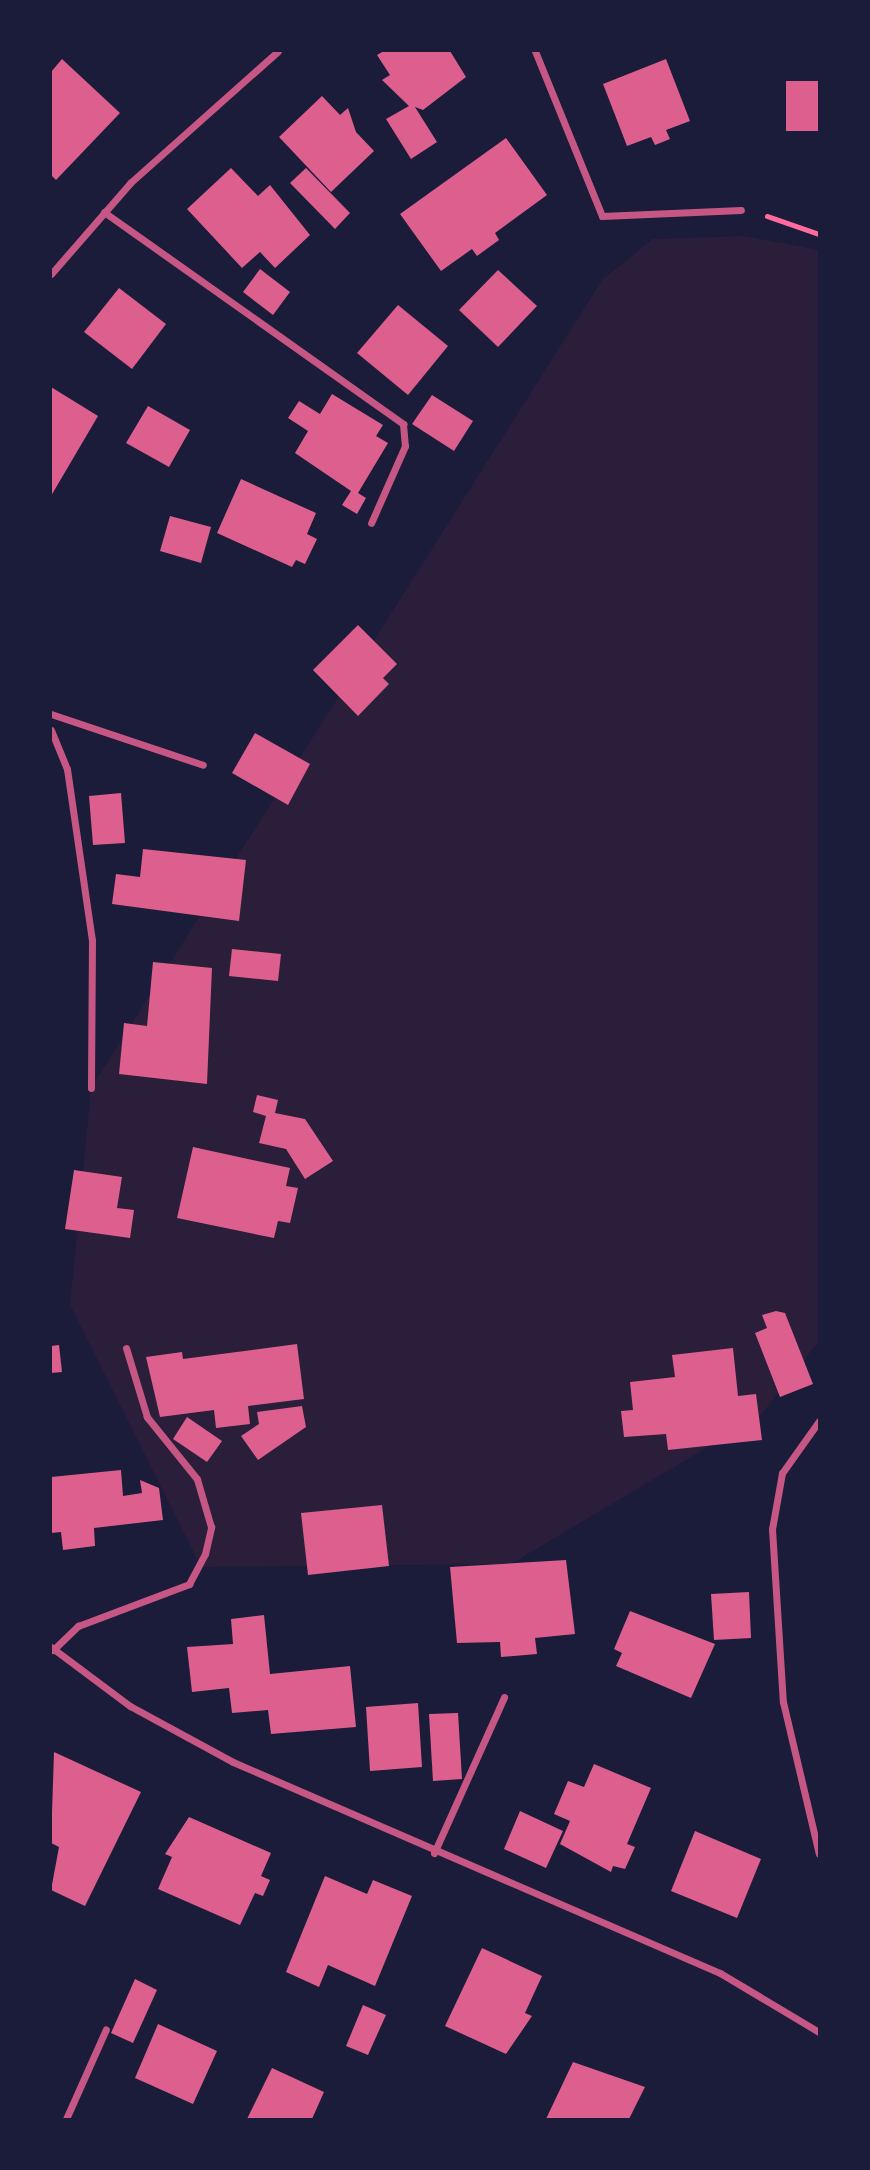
<!DOCTYPE html>
<html>
<head>
<meta charset="utf-8">
<style>
	body { margin:0 }
	#map { position:relative; width:870px; height:2170px; overflow:hidden; background:#1b1b3a; font-family:Roboto,sans-serif }
	div>[style] { position:absolute }
	[style*='--x'] { left:calc(var(--x)*1px); top:calc(var(--y)*1px); width:calc(var(--w)*1px); rotate:calc(var(--a)*1deg) }
	.green>* { inset:0; background:#2a1e3b }
	.building>* { inset:0; background:#dd5f8e }
	.path>* { height:4.5px; margin:-2.25px; padding:0 2.25px; transform-origin:2.25px; border-radius:2.25px; background:#ff6b9d }
	.minor>* { height:7px; margin:-3.5px; padding:0 3.5px; transform-origin:3.5px; border-radius:3.5px; background:#c65784 }
	span { translate:-50% -50%; white-space:nowrap; text-align:center; line-height:1.15; -webkit-text-stroke:5px #1b1b3a; paint-order:stroke }
	.frame { position:absolute; inset:0; border:52px solid #1b1b3a; pointer-events:none }
</style>
</head>
<body>
<div id="map">
	<div class="green">
		<i style="clip-path:polygon(744px 236px,819px 250px,819px 1341px,760px 1416px,511px 1564px,201px 1567px,70px 1305px,91px 1088px,602px 280px,653px 239px)"></i>
	</div>
	<div class="building">
		<i style="clip-path:polygon(384px 51px,450px 51px,466px 77px,423px 110px,415px 107px,437px 142px,411px 159px,386px 119px,409px 106px,382px 80px,390px 75px,377px 55px)"></i>
		<i style="clip-path:polygon(62px 59px,120px 113px,56px 180px,51px 175px,51px 72px)"></i>
		<i style="clip-path:polygon(666px 59px,690px 121px,666px 130px,670px 139px,655px 145px,651px 137px,627px 146px,603px 84px)"></i>
		<i style="clip-path:polygon(786px 81px,819px 81px,819px 131px,786px 131px)"></i>
		<i style="clip-path:polygon(322px 96px,340px 115px,348px 108px,356px 132px,374px 151px,331px 192px,279px 137px)"></i>
		<i style="clip-path:polygon(506px 138px,547px 195px,495px 233px,499px 240px,477px 256px,472px 249px,441px 271px,400px 214px)"></i>
		<i style="clip-path:polygon(231px 168px,258px 196px,270px 185px,310px 235px,275px 268px,260px 252px,242px 268px,187px 209px)"></i>
		<i style="clip-path:polygon(306px 168px,350px 213px,335px 229px,290px 183px)"></i>
		<i style="clip-path:polygon(260px 269px,290px 292px,273px 315px,243px 292px)"></i>
		<i style="clip-path:polygon(498px 270px,537px 306px,498px 347px,459px 310px)"></i>
		<i style="clip-path:polygon(119px 288px,166px 324px,132px 369px,84px 332px)"></i>
		<i style="clip-path:polygon(398px 305px,448px 346px,408px 395px,357px 353px)"></i>
		<i style="clip-path:polygon(51px 387px,98px 416px,51px 496px)"></i>
		<i style="clip-path:polygon(332px 394px,383px 425px,376px 436px,388px 443px,358px 493px,366px 498px,357px 514px,342px 505px,351px 491px,295px 453px,308px 431px,288px 418px,299px 401px,320px 414px)"></i>
		<i style="clip-path:polygon(432px 395px,473px 421px,454px 451px,412px 424px)"></i>
		<i style="clip-path:polygon(148px 406px,190px 430px,169px 467px,126px 443px)"></i>
		<i style="clip-path:polygon(241px 479px,316px 513px,307px 534px,317px 539px,305px 564px,296px 560px,292px 567px,217px 533px)"></i>
		<i style="clip-path:polygon(170px 516px,211px 527px,201px 563px,160px 551px)"></i>
		<i style="clip-path:polygon(358px 625px,397px 664px,383px 678px,389px 684px,358px 716px,313px 670px)"></i>
		<i style="clip-path:polygon(255px 733px,310px 764px,288px 805px,232px 773px)"></i>
		<i style="clip-path:polygon(121px 793px,125px 843px,93px 845px,89px 796px)"></i>
		<i style="clip-path:polygon(143px 849px,246px 860px,239px 921px,112px 904px,116px 874px,140px 877px)"></i>
		<i style="clip-path:polygon(232px 949px,281px 954px,278px 981px,229px 976px)"></i>
		<i style="clip-path:polygon(153px 962px,212px 968px,207px 1084px,119px 1074px,124px 1023px,147px 1026px)"></i>
		<i style="clip-path:polygon(257px 1095px,278px 1100px,275px 1113px,305px 1119px,333px 1161px,305px 1179px,286px 1149px,259px 1143px,266px 1116px,253px 1112px)"></i>
		<i style="clip-path:polygon(193px 1147px,290px 1168px,286px 1186px,298px 1188px,290px 1223px,278px 1221px,274px 1238px,177px 1218px)"></i>
		<i style="clip-path:polygon(74px 1170px,122px 1177px,117px 1208px,134px 1210px,130px 1238px,65px 1229px)"></i>
		<i style="clip-path:polygon(776px 1311px,785px 1313px,813px 1384px,780px 1397px,755px 1333px,767px 1328px,762px 1315px)"></i>
		<i style="clip-path:polygon(297px 1344px,304px 1399px,248px 1406px,250px 1424px,216px 1428px,214px 1410px,160px 1417px,146px 1357px,182px 1352px,183px 1359px)"></i>
		<i style="clip-path:polygon(59px 1345px,62px 1372px,51px 1373px,51px 1346px)"></i>
		<i style="clip-path:polygon(733px 1348px,738px 1396px,756px 1394px,762px 1440px,668px 1450px,666px 1434px,624px 1437px,621px 1411px,633px 1410px,630px 1382px,675px 1377px,672px 1355px)"></i>
		<i style="clip-path:polygon(302px 1406px,306px 1427px,258px 1460px,241px 1436px,259px 1424px,257px 1412px)"></i>
		<i style="clip-path:polygon(187px 1417px,222px 1441px,207px 1462px,173px 1439px)"></i>
		<i style="clip-path:polygon(121px 1470px,123px 1496px,142px 1493px,140px 1480px,159px 1488px,163px 1520px,94px 1528px,95px 1546px,63px 1550px,61px 1532px,51px 1533px,51px 1477px)"></i>
		<i style="clip-path:polygon(382px 1505px,389px 1566px,308px 1575px,301px 1513px)"></i>
		<i style="clip-path:polygon(566px 1560px,575px 1634px,535px 1638px,537px 1654px,501px 1657px,500px 1642px,457px 1643px,450px 1567px)"></i>
		<i style="clip-path:polygon(749px 1592px,751px 1638px,714px 1640px,711px 1594px)"></i>
		<i style="clip-path:polygon(630px 1611px,715px 1644px,691px 1698px,616px 1666px,622px 1653px,614px 1649px)"></i>
		<i style="clip-path:polygon(264px 1615px,270px 1674px,350px 1666px,356px 1727px,271px 1734px,268px 1710px,232px 1713px,229px 1688px,192px 1692px,187px 1647px,233px 1644px,231px 1619px)"></i>
		<i style="clip-path:polygon(418px 1703px,422px 1767px,370px 1771px,366px 1707px)"></i>
		<i style="clip-path:polygon(458px 1713px,462px 1779px,433px 1781px,429px 1714px)"></i>
		<i style="clip-path:polygon(54px 1752px,141px 1792px,85px 1906px,51px 1890px,59px 1847px,51px 1843px)"></i>
		<i style="clip-path:polygon(594px 1764px,651px 1788px,627px 1844px,635px 1847px,625px 1869px,613px 1866px,611px 1872px,560px 1844px,570px 1821px,554px 1814px,568px 1781px,584px 1787px)"></i>
		<i style="clip-path:polygon(520px 1811px,563px 1831px,546px 1868px,504px 1849px)"></i>
		<i style="clip-path:polygon(189px 1817px,271px 1853px,261px 1876px,270px 1880px,263px 1896px,255px 1893px,240px 1925px,158px 1889px,172px 1857px,165px 1854px)"></i>
		<i style="clip-path:polygon(695px 1831px,761px 1859px,737px 1918px,671px 1891px)"></i>
		<i style="clip-path:polygon(325px 1876px,367px 1894px,373px 1880px,412px 1896px,375px 1986px,328px 1965px,319px 1987px,286px 1972px)"></i>
		<i style="clip-path:polygon(482px 1948px,542px 1976px,525px 2013px,532px 2016px,506px 2054px,445px 2026px)"></i>
		<i style="clip-path:polygon(135px 1979px,157px 1990px,133px 2043px,111px 2033px)"></i>
		<i style="clip-path:polygon(363px 2005px,386px 2015px,368px 2055px,346px 2046px)"></i>
		<i style="clip-path:polygon(158px 2024px,217px 2051px,193px 2104px,135px 2078px)"></i>
		<i style="clip-path:polygon(573px 2062px,645px 2087px,629px 2119px,546px 2119px)"></i>
		<i style="clip-path:polygon(272px 2068px,324px 2092px,312px 2119px,247px 2119px)"></i>
	</div>
	<div class="path">
		<i style="--x:767;--y:216;--w:55;--a:19.1"></i>
	</div>
	<div class="minor">
		<i style="--x:535;--y:51;--w:178;--a:67.9"></i>
		<i style="--x:602;--y:216;--w:139;--a:-2.5"></i>
		<i style="--x:104;--y:212;--w:367;--a:35.3"></i>
		<i style="--x:403;--y:424;--w:22;--a:85"></i>
		<i style="--x:405;--y:446;--w:84;--a:113.8"></i>
		<i style="--x:51;--y:274;--w:121;--a:-49"></i>
		<i style="--x:130;--y:183;--w:198;--a:-41.7"></i>
		<i style="--x:51;--y:714;--w:160;--a:18.5"></i>
		<i style="--x:51;--y:730;--w:42;--a:67.7"></i>
		<i style="--x:67;--y:769;--w:173;--a:81.7"></i>
		<i style="--x:92;--y:940;--w:148;--a:90.4"></i>
		<i style="--x:819;--y:1421;--w:64;--a:125.4"></i>
		<i style="--x:782;--y:1473;--w:57;--a:100.1"></i>
		<i style="--x:772;--y:1529;--w:173;--a:86.4"></i>
		<i style="--x:783;--y:1702;--w:156;--a:76.7"></i>
		<i style="--x:51;--y:1647;--w:99;--a:36.8"></i>
		<i style="--x:130;--y:1706;--w:117;--a:28.5"></i>
		<i style="--x:233;--y:1762;--w:531;--a:23.43"></i>
		<i style="--x:720;--y:1973;--w:115;--a:30.8"></i>
		<i style="--x:53;--y:1650;--w:35;--a:-44"></i>
		<i style="--x:78;--y:1626;--w:119;--a:-20.7"></i>
		<i style="--x:189;--y:1584;--w:34;--a:-62"></i>
		<i style="--x:205;--y:1554;--w:28;--a:-77"></i>
		<i style="--x:211;--y:1527;--w:50;--a:-106.3"></i>
		<i style="--x:197;--y:1479;--w:80;--a:-128.9"></i>
		<i style="--x:147;--y:1417;--w:72;--a:-106.9"></i>
		<i style="--x:434;--y:1853;--w:171;--a:-65.8"></i>
		<i style="--x:66;--y:2119;--w:98;--a:-66"></i>
	</div>
	<div class="frame"></div>
</div>
</body>
</html>
